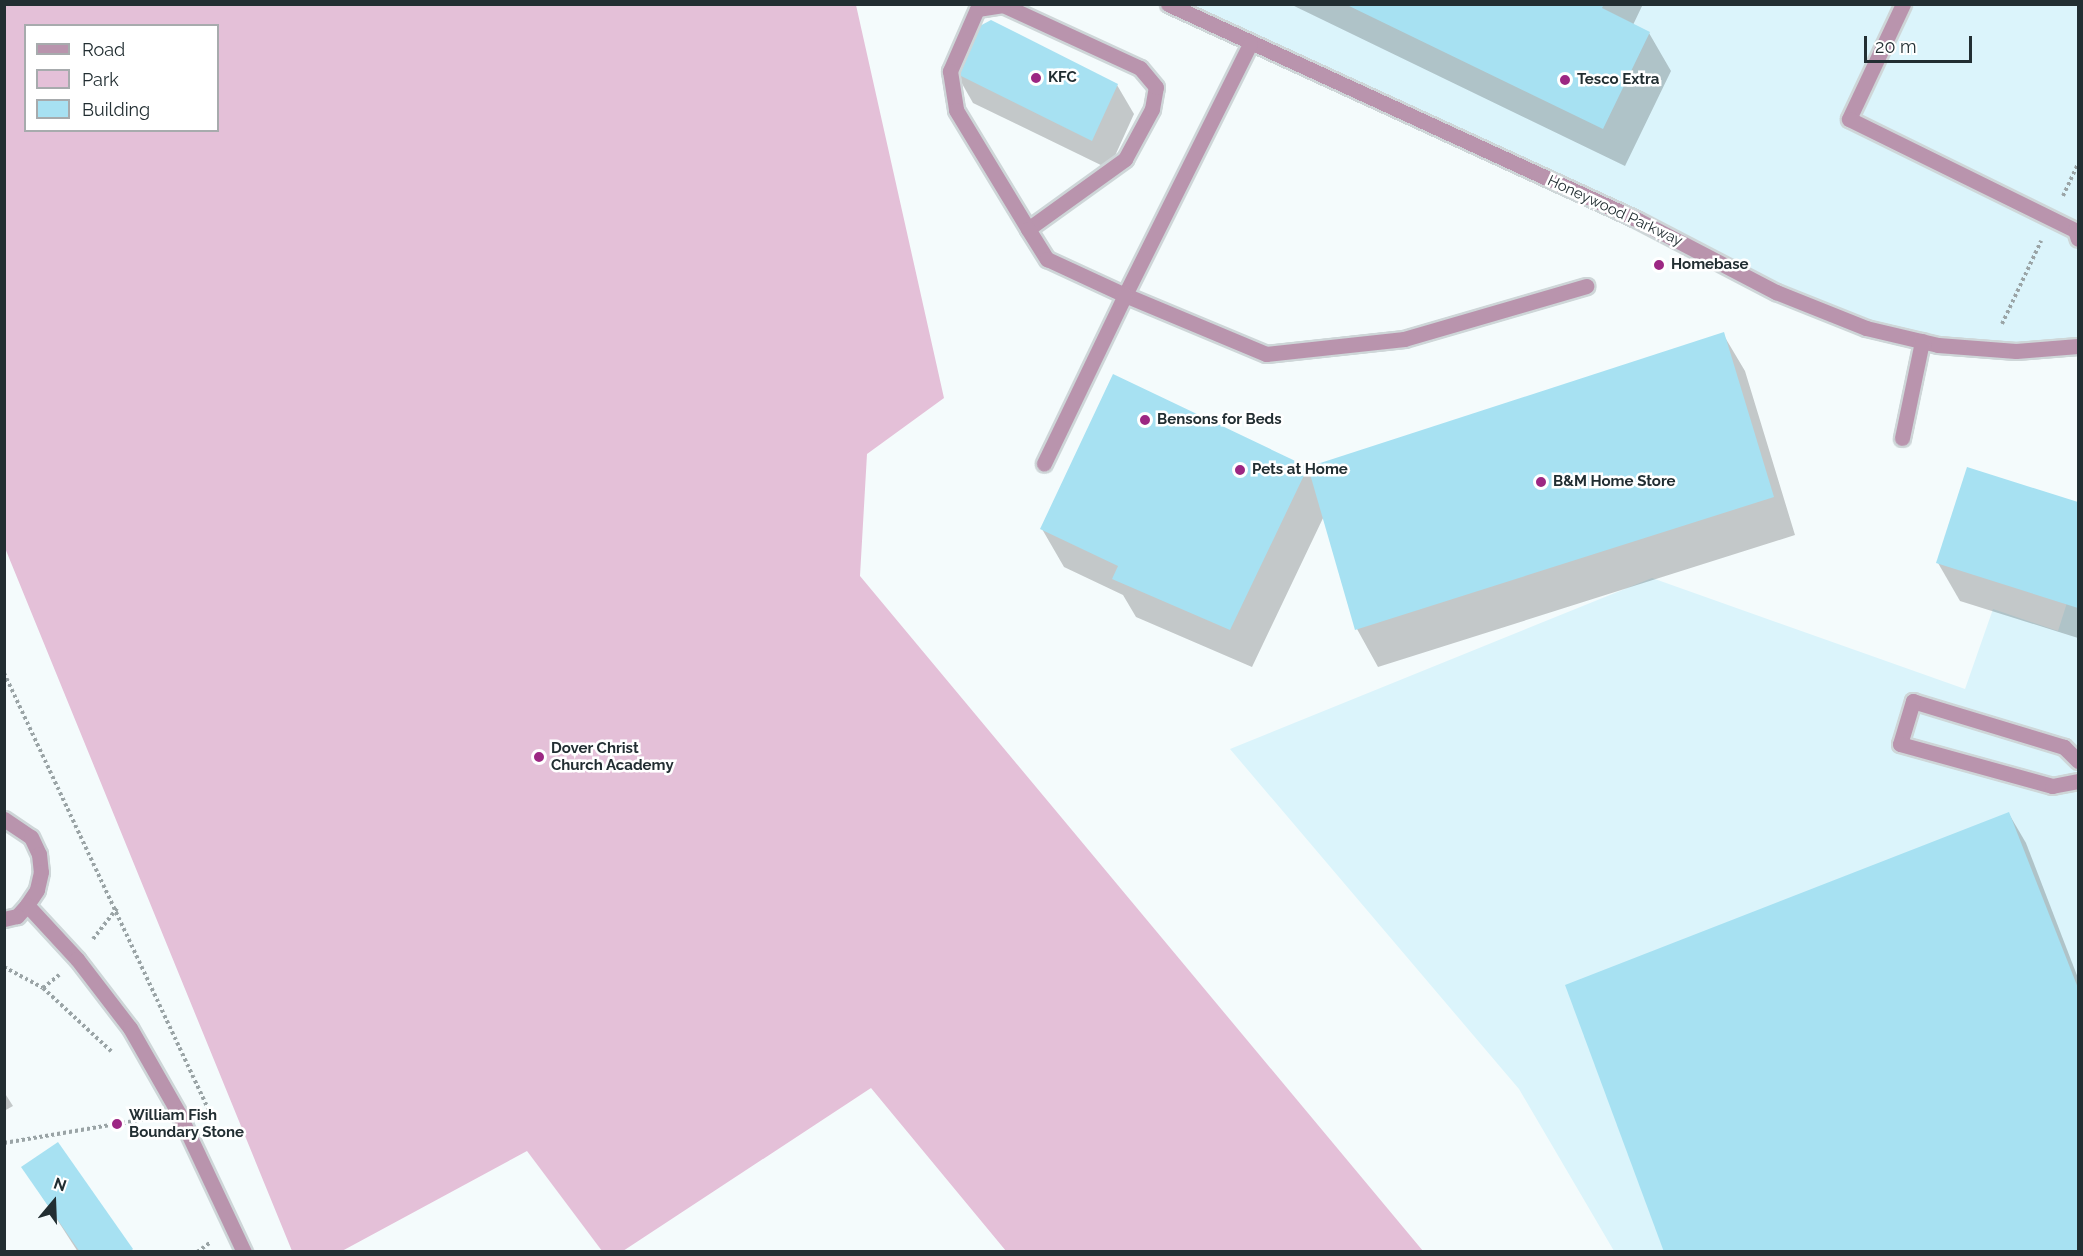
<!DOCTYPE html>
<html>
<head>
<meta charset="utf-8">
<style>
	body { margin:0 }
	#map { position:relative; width:2083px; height:1256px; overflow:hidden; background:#f4fbfc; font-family:Raleway,sans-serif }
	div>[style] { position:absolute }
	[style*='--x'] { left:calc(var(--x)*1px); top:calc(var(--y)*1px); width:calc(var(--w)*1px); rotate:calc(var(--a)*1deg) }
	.built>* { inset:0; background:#dbf4fb }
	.green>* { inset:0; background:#e4c0d8 }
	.shadow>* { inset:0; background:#0003 }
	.building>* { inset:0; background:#a7e1f2 }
	.path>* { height:4px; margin-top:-2px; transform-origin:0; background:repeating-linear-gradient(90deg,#9aa4a6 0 3px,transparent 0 6px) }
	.roads { filter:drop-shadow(2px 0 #ced6d8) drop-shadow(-2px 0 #ced6d8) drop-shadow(0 2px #ced6d8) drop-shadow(0 -2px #ced6d8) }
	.minor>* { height:15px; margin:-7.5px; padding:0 7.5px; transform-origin:7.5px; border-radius:7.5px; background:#b994ad }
	.dots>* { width:16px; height:16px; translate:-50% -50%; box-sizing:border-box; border:3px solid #fff; border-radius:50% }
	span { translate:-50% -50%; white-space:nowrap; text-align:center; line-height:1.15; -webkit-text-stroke:5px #fff; paint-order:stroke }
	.poi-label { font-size:15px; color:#222e32; font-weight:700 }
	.left { translate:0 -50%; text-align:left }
	.street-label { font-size:15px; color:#222e32 }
	.frame { position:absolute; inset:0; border:6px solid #222e32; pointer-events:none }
	.legend { position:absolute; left:24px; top:24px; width:195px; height:108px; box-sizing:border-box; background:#fff; border:2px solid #a7abad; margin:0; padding:8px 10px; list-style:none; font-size:18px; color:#222e32 }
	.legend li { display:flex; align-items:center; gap:12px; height:30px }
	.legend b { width:30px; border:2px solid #a7abad }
	.north { position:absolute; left:24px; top:1172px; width:60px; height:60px; -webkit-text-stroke:4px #fff; paint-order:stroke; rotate:19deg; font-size:16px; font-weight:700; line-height:24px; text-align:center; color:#222e32 }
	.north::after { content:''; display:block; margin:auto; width:21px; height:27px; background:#222e32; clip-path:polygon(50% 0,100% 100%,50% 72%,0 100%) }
	.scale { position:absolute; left:1864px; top:36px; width:108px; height:27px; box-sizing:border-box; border:3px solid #222e32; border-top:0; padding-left:8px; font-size:18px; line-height:21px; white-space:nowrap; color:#222e32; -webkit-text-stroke:4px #fff; paint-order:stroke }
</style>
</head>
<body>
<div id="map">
	<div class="built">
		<i style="clip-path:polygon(1168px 5px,2078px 5px,2078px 346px,2016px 351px,1866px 328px)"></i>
		<i style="clip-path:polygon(2078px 568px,2078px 1251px,1614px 1251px,1519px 1089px,1230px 749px,1652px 578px,1965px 689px,1993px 609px,2058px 631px)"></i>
	</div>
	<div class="green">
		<i style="clip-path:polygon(evenodd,4px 5px,856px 5px,944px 398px,867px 454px,860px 576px,1423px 1251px,1006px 1251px,871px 1088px,623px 1251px,602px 1251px,527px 1151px,342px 1251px,292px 1251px,5px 548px,4px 5px,26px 26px,218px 26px,218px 130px,26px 130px,26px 26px)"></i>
	</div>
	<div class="shadow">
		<i style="clip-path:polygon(1290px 4px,1643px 4px,1633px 25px,1649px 33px,1671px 71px,1625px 166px)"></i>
		<i style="clip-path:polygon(956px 73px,1117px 85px,1134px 114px,1109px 169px,973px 103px)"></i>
		<i style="clip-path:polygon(1723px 334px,1745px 371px,1795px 535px,1378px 667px,1357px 629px,1324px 516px,1252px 667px,1136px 617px,1123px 595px,1064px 567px,1042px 529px,1307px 468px,1310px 474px)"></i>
		<i style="clip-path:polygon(1968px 469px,2078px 504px,2078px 638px,1960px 601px,1938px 563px)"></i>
		<i style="clip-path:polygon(2009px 814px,2026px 843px,2078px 978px,2078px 1252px,1665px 1252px)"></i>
		<i style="clip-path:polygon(4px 1092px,13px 1106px,4px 1111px)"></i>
		<i style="clip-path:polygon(58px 1144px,133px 1252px,78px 1252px,23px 1167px)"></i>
	</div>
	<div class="building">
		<i style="clip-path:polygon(1345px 4px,1604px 4px,1602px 8px,1650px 32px,1603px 129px)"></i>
		<i style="clip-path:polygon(991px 20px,1118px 84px,1092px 141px,955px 73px,974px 29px)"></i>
		<i style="clip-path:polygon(1724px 332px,1774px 497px,1355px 630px,1308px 467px)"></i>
		<i style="clip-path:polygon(1113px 374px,1308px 467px,1230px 630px,1112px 579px,1118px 566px,1040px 529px)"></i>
		<i style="clip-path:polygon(1967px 467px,2078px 502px,2078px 608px,1936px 563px)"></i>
		<i style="clip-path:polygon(2009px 812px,2078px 988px,2078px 1252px,1664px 1252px,1565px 985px)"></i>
		<i style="clip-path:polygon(58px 1142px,133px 1249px,130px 1252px,80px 1252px,21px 1167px)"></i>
	</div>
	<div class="path">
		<i style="--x:2063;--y:196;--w:35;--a:-65"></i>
		<i style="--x:2002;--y:324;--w:92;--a:-64.8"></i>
		<i style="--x:4;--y:673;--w:486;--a:64.9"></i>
		<i style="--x:93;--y:939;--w:39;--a:-52"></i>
		<i style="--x:4;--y:967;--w:44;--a:28.3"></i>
		<i style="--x:43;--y:988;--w:93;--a:42.8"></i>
		<i style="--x:43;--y:988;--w:21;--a:-39"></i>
		<i style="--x:4;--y:1143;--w:150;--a:-9.6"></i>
		<i style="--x:197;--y:1252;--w:17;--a:-36"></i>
	</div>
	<div class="roads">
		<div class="minor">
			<i style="--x:1168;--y:4;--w:517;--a:24.68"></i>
			<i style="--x:1638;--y:220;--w:156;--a:27.6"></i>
			<i style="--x:1776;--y:292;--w:97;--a:21.8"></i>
			<i style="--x:1866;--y:328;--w:74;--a:13.3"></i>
			<i style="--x:1938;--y:345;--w:78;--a:4.4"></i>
			<i style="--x:2016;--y:351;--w:62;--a:-4.6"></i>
			<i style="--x:1903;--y:4;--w:127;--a:115.2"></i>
			<i style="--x:1849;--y:119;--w:252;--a:26.2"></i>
			<i style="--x:2075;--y:230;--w:9;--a:72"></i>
			<i style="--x:1250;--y:44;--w:280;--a:116.5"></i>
			<i style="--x:1125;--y:295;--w:153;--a:22.7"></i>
			<i style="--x:1266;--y:354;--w:139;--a:-6.2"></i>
			<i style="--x:1404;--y:339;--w:190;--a:-16.2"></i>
			<i style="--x:1028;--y:229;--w:120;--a:-35.8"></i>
			<i style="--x:1125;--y:159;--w:57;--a:-61.6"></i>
			<i style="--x:1152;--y:109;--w:22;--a:-80"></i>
			<i style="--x:1156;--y:87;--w:25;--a:-130"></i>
			<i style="--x:1140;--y:68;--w:151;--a:-155.3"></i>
			<i style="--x:1003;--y:5;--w:26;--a:171"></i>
			<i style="--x:977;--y:9;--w:68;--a:113.5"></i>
			<i style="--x:950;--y:71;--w:39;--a:81"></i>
			<i style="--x:956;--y:110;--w:139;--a:58.8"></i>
			<i style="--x:1028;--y:229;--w:36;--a:58"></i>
			<i style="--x:1047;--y:259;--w:86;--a:24.8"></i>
			<i style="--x:1125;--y:295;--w:187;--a:115.7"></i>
			<i style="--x:1902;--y:438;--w:99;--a:-78.3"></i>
			<i style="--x:2078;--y:761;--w:20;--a:-135"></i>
			<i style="--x:2064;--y:747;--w:158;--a:-163.1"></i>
			<i style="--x:1913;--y:701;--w:45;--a:106.8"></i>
			<i style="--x:1900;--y:744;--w:158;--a:15.4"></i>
			<i style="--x:2052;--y:786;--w:26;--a:-11"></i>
			<i style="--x:4;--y:819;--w:32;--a:34"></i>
			<i style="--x:31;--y:837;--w:19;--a:65"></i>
			<i style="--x:39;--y:854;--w:18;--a:84"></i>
			<i style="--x:41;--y:872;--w:18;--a:103"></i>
			<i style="--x:37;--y:890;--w:18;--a:124"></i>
			<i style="--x:27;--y:905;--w:15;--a:132"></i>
			<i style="--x:17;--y:916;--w:13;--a:167"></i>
			<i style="--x:27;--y:905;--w:74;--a:47.2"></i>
			<i style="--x:77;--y:959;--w:87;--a:52.5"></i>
			<i style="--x:130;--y:1028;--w:99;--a:60.3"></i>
			<i style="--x:179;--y:1114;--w:153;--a:64.8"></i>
		</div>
	</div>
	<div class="dots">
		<i style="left:1036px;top:78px;background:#9c2783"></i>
		<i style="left:1565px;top:80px;background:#9c2783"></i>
		<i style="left:1659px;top:265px;background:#9c2783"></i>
		<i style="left:1145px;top:420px;background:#9c2783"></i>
		<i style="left:1240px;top:470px;background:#9c2783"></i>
		<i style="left:1541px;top:482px;background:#9c2783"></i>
		<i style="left:539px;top:757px;background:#9c2783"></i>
		<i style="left:117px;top:1124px;background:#9c2783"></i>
	</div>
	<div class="poi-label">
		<span class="left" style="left:1048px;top:78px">KFC</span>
		<span class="left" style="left:1577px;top:80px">Tesco Extra</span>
		<span class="left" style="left:1671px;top:265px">Homebase</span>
		<span class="left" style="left:1157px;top:420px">Bensons for Beds</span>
		<span class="left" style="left:1252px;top:470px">Pets at Home</span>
		<span class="left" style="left:1553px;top:482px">B&amp;M Home Store</span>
		<span class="left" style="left:551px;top:757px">Dover Christ<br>Church Academy</span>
		<span class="left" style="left:129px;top:1124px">William Fish<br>Boundary Stone</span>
	</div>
	<div class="street-label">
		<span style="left:1615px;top:211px;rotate:25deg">Honeywood Parkway</span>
	</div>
	<div class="frame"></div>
	<ul class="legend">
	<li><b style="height:8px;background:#b994ad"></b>Road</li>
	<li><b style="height:16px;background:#e4c0d8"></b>Park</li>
	<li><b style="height:16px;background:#a7e1f2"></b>Building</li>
	</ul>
	<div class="north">N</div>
	<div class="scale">20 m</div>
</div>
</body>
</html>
